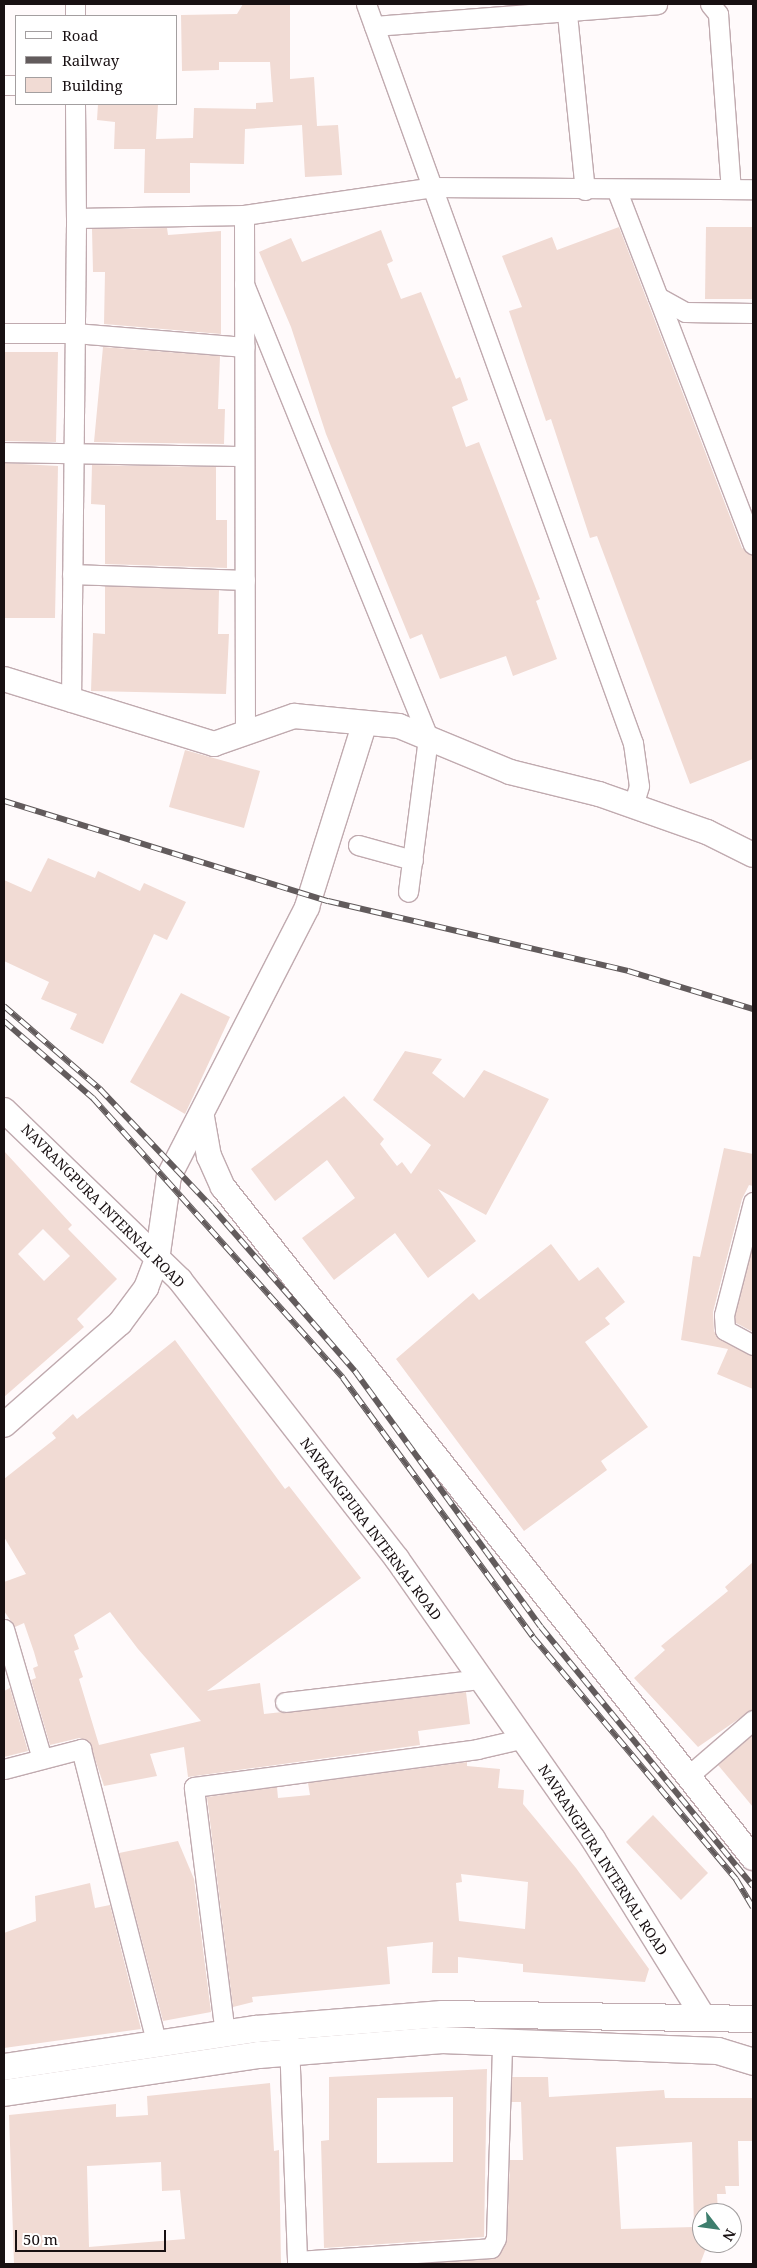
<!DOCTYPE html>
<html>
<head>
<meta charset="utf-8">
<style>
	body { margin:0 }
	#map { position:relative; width:757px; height:2268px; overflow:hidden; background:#fffafb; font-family:"Noto Serif",serif }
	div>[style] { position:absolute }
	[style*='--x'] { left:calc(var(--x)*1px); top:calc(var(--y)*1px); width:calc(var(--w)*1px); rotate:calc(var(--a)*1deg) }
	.building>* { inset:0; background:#f1dbd4 }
	.roads { filter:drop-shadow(1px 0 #c0aaaf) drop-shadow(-1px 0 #c0aaaf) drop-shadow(0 1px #c0aaaf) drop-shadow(0 -1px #c0aaaf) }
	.minor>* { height:19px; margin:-9.5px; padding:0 9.5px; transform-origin:9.5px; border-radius:9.5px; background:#fff }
	.tertiary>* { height:24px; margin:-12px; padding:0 12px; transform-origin:12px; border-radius:12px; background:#fff }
	.secondary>* { height:26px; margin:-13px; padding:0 13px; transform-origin:13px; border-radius:13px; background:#fff }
	.rail>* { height:5.5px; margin-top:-2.75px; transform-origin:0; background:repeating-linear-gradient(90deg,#fff 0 11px,#625b5c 0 22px); box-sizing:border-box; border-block:1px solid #625b5c }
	span { translate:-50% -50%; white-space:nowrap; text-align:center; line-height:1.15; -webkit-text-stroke:4.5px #fff; paint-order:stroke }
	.street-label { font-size:14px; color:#181012 }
	.frame { position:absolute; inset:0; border:5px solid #181012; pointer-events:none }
	.legend { position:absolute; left:15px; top:15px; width:162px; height:90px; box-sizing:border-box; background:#fff; border:1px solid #a39fa0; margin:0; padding:6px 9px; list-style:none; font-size:15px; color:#181012 }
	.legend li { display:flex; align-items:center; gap:10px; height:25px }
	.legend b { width:25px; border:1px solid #a39fa0 }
	.north { position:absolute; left:692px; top:2203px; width:50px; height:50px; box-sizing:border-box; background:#fff; border:1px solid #a39fa0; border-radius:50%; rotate:120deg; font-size:14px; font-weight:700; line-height:20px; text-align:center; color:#181012 }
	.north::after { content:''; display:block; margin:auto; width:18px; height:22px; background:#3d7e6d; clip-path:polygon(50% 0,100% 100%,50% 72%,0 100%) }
	.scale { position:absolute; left:15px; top:2230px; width:151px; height:22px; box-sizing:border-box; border:2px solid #181012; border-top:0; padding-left:6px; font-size:15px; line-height:18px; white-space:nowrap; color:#181012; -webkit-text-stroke:4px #fff; paint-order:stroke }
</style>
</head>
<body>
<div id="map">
	<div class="building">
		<i style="clip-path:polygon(243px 4px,290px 4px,290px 79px,314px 77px,317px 126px,338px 125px,342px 175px,305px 177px,302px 125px,245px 129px,244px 164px,190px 163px,190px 193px,144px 193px,145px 149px,114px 149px,115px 122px,97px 120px,98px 104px,158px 104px,156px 139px,193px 138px,194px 108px,256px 109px,256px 103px,273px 102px,270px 62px,219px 62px,219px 70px,182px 71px,181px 15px,237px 14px)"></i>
		<i style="clip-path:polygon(619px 227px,742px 548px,753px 555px,753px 759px,690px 784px,597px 536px,590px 538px,551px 419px,546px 421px,509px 311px,522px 307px,502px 256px,552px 237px,557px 250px)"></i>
		<i style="clip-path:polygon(706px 227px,753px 227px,753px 299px,705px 299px)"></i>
		<i style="clip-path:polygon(167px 228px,168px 235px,221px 231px,221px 334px,104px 324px,105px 272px,93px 272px,92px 229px)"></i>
		<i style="clip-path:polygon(381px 230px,393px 261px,387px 264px,401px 299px,421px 292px,456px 379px,460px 377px,468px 400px,452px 407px,466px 447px,479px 442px,540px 599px,536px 601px,557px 659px,513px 676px,506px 656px,440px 679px,422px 634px,410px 639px,326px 434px,291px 327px,259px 252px,291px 238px,302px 262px)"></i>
		<i style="clip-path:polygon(103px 347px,220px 356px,218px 409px,225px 409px,224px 444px,94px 442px)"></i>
		<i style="clip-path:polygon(5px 352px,58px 352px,56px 442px,4px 441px)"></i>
		<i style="clip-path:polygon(4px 463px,58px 466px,55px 618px,4px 618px)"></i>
		<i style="clip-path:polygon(92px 465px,216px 467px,216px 520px,227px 520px,227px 568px,105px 564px,105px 505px,91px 504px)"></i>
		<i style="clip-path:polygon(105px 586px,219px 590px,218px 634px,229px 634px,226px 694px,91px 691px,93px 633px,105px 634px)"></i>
		<i style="clip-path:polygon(185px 750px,260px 771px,244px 828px,169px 807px)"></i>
		<i style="clip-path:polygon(48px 858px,95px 878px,98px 871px,140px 891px,144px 883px,186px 902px,167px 940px,154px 934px,103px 1044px,70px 1029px,77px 1014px,41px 999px,49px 982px,4px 961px,4px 880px,31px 892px)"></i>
		<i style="clip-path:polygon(181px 993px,230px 1017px,185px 1114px,130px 1082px)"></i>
		<i style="clip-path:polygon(405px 1051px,442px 1059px,432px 1073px,464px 1098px,484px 1070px,549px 1099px,486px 1215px,438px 1189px,476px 1241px,428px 1278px,395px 1233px,334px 1280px,302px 1238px,355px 1198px,327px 1160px,275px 1201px,251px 1169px,344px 1096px,384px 1139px,380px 1144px,397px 1166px,402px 1162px,411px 1174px,431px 1145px,373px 1100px)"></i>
		<i style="clip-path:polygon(724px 1148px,753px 1154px,753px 1186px,749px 1185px,742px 1199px,713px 1312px,714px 1331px,720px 1340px,753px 1356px,753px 1389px,717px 1374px,728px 1349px,681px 1340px,693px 1256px,700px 1257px)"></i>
		<i style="clip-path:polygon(evenodd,4px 1151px,72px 1225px,68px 1229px,117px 1279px,77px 1319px,84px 1327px,4px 1397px,4px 1151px,43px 1229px,70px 1256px,44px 1281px,18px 1254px,43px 1229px)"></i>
		<i style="clip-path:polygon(551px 1244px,579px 1281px,598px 1267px,625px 1302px,605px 1318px,610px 1324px,585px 1342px,648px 1427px,601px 1461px,607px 1470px,524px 1531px,396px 1359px,473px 1293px,479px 1300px)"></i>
		<i style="clip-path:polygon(753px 1246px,753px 1332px,736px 1323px,735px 1316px)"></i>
		<i style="clip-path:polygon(evenodd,175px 1340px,285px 1489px,289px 1486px,361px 1578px,207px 1691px,260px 1683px,264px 1714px,466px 1692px,470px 1724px,418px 1731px,420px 1745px,188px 1777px,184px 1747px,150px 1754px,157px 1776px,104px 1786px,89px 1741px,79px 1738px,50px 1745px,31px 1680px,36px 1678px,33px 1668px,38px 1666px,34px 1652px,24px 1623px,15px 1627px,4px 1611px,4px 1582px,26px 1574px,4px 1537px,4px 1479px,56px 1438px,52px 1433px,73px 1414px,77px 1419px,175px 1340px,110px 1612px,138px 1649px,201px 1721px,99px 1745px,79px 1679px,83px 1677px,74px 1651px,79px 1649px,74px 1635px,110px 1612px)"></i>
		<i style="clip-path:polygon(753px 1562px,753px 1709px,698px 1747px,634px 1678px,665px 1650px,661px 1646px,728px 1591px,725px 1587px)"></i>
		<i style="clip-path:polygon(10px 1688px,28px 1751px,4px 1757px,4px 1691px)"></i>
		<i style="clip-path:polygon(753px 1735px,753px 1807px,718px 1765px)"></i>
		<i style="clip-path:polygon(evenodd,467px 1762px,467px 1766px,500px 1769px,498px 1788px,524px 1790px,523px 1804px,576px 1868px,649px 1969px,645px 1982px,523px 1972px,523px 1964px,458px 1957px,458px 1973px,432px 1973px,433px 1942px,387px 1947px,390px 1984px,252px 1997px,253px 2002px,233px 2007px,207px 1797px,277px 1787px,278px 1798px,310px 1795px,308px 1783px,467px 1762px,461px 1874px,528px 1882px,525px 1929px,459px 1921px,456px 1883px,462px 1882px,461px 1874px)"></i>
		<i style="clip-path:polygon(653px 1815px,708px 1873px,681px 1900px,626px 1842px)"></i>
		<i style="clip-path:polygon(178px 1841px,194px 1879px,211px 2012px,163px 2021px,119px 1853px)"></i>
		<i style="clip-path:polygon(90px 1883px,95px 1908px,110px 1905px,141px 2029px,4px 2048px,4px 1933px,36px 1921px,35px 1896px)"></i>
		<i style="clip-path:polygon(evenodd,487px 2069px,484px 2237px,324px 2248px,321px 2141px,329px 2140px,329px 2077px,487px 2069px,453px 2097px,453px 2162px,377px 2163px,377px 2098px,453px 2097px)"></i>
		<i style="clip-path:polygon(evenodd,512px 2077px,548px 2077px,549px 2097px,664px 2090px,665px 2098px,753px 2098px,753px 2141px,738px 2141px,739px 2186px,725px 2186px,726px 2194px,717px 2194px,718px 2213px,702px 2213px,702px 2243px,708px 2243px,700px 2264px,417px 2264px,492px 2259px,501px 2253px,507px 2238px,510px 2160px,523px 2160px,521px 2102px,511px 2102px,512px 2077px,692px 2142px,694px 2227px,621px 2229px,616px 2147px,692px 2142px)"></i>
		<i style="clip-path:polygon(evenodd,270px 2083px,274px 2151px,279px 2150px,281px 2263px,14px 2264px,9px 2115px,116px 2104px,116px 2117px,148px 2115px,147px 2096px,270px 2083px,161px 2162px,162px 2191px,180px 2190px,185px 2239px,89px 2247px,87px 2166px,161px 2162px)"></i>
	</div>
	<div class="roads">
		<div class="minor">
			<i style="--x:75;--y:4;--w:12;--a:90"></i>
			<i style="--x:366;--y:4;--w:786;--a:70.14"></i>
			<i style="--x:633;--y:743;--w:43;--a:82.1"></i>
			<i style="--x:639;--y:786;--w:21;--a:107"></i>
			<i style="--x:710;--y:4;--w:13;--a:51"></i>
			<i style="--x:718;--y:14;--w:175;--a:85.8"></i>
			<i style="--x:567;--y:14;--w:177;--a:84.2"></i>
			<i style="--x:374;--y:26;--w:284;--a:-4.4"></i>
			<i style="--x:4;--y:85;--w:12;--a:0"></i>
			<i style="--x:75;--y:104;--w:114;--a:89.5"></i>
			<i style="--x:617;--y:191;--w:114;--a:68.9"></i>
			<i style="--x:658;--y:297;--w:31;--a:29"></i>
			<i style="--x:685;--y:312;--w:68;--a:0.8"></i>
			<i style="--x:244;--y:215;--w:518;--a:89.89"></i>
			<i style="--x:244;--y:284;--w:490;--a:67.9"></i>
			<i style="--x:428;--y:738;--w:155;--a:97.4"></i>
			<i style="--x:658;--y:297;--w:265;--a:69"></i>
			<i style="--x:4;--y:333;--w:71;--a:0"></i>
			<i style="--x:75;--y:333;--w:170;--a:4.7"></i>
			<i style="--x:4;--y:452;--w:240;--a:1"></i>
			<i style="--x:72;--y:574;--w:173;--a:2"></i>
			<i style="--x:71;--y:702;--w:484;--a:-89.4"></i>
			<i style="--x:76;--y:218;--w:168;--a:-1"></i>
			<i style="--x:244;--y:215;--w:191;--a:-8.4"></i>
			<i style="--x:433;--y:187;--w:320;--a:0.4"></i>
			<i style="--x:358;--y:845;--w:57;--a:15.3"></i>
			<i style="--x:753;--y:1202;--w:117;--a:104.4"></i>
			<i style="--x:724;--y:1315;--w:15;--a:86"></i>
			<i style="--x:725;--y:1330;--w:32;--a:28"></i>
			<i style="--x:4;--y:1629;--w:135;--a:73.7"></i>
			<i style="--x:285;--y:1702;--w:197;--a:-6.7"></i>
			<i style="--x:4;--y:1769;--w:80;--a:-14.6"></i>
			<i style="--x:81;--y:1749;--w:305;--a:75.6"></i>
			<i style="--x:688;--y:1776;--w:86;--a:-40.7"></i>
			<i style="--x:225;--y:2034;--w:249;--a:-97.2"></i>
			<i style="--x:194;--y:1787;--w:286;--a:-7.6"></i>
			<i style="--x:477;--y:1749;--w:49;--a:-12.9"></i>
			<i style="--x:289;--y:2041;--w:223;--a:87.9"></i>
			<i style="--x:297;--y:2261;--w:194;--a:-3.8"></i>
			<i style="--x:491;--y:2248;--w:11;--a:-63"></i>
			<i style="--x:496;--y:2238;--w:196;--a:-88.2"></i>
		</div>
		<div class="tertiary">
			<i style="--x:4;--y:679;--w:220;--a:17.2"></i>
			<i style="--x:214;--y:744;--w:85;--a:-19.3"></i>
			<i style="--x:294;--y:716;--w:105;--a:5.4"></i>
			<i style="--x:399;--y:726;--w:120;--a:22.5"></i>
			<i style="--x:510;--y:772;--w:92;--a:13.9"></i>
			<i style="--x:599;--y:794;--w:114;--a:19.4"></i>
			<i style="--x:707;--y:832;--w:51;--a:26.6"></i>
			<i style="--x:4;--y:1110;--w:245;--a:44"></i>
			<i style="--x:180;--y:1280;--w:353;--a:52.1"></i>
			<i style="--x:397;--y:1559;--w:342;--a:55"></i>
			<i style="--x:593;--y:1839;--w:207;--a:58.2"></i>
			<i style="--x:202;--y:1117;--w:40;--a:80"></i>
			<i style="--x:209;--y:1156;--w:34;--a:66"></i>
			<i style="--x:223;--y:1187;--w:855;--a:51.7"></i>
			<i style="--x:4;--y:1425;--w:154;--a:-41.3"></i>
			<i style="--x:120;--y:1323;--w:44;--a:-53.4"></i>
			<i style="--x:146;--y:1288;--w:30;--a:-69"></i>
			<i style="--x:157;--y:1260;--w:85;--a:-81.9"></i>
			<i style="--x:169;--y:1176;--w:302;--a:-62.8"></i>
			<i style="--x:307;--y:907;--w:191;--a:-72.6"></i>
		</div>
		<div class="secondary">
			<i style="--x:4;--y:2067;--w:255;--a:-8.6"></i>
			<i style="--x:256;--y:2029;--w:187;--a:-4.6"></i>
			<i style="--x:442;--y:2014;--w:311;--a:0.9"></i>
			<i style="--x:4;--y:2093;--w:258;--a:-8.5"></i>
			<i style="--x:259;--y:2055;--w:184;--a:-4.7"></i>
			<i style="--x:442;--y:2040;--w:276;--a:2.3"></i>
			<i style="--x:718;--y:2051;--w:37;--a:17"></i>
		</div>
	</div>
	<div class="rail">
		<i style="--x:4;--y:801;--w:339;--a:17.2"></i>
		<i style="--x:328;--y:901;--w:308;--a:13.1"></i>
		<i style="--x:628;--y:971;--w:131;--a:16.9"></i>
		<i style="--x:4;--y:1006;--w:127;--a:40.8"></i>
		<i style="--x:100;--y:1089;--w:161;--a:46.5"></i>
		<i style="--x:211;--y:1206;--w:219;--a:48.9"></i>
		<i style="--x:355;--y:1371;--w:316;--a:54"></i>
		<i style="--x:541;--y:1627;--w:335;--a:50.7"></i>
		<i style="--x:4;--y:1021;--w:118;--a:40.9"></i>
		<i style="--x:93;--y:1098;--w:375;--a:48.2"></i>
		<i style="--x:343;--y:1378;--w:321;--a:53.7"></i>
		<i style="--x:533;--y:1637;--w:316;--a:50"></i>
		<i style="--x:736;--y:1879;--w:33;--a:59"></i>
	</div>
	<div class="street-label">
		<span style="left:103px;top:1206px;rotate:45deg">NAVRANGPURA INTERNAL ROAD</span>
		<span style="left:371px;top:1529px;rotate:53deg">NAVRANGPURA INTERNAL ROAD</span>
		<span style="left:603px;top:1860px;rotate:57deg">NAVRANGPURA INTERNAL ROAD</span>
	</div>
	<div class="frame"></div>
	<ul class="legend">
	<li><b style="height:6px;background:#fff"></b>Road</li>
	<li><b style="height:6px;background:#625b5c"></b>Railway</li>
	<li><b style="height:14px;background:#f1dbd4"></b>Building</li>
	</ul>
	<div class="north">N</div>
	<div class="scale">50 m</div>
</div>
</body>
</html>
